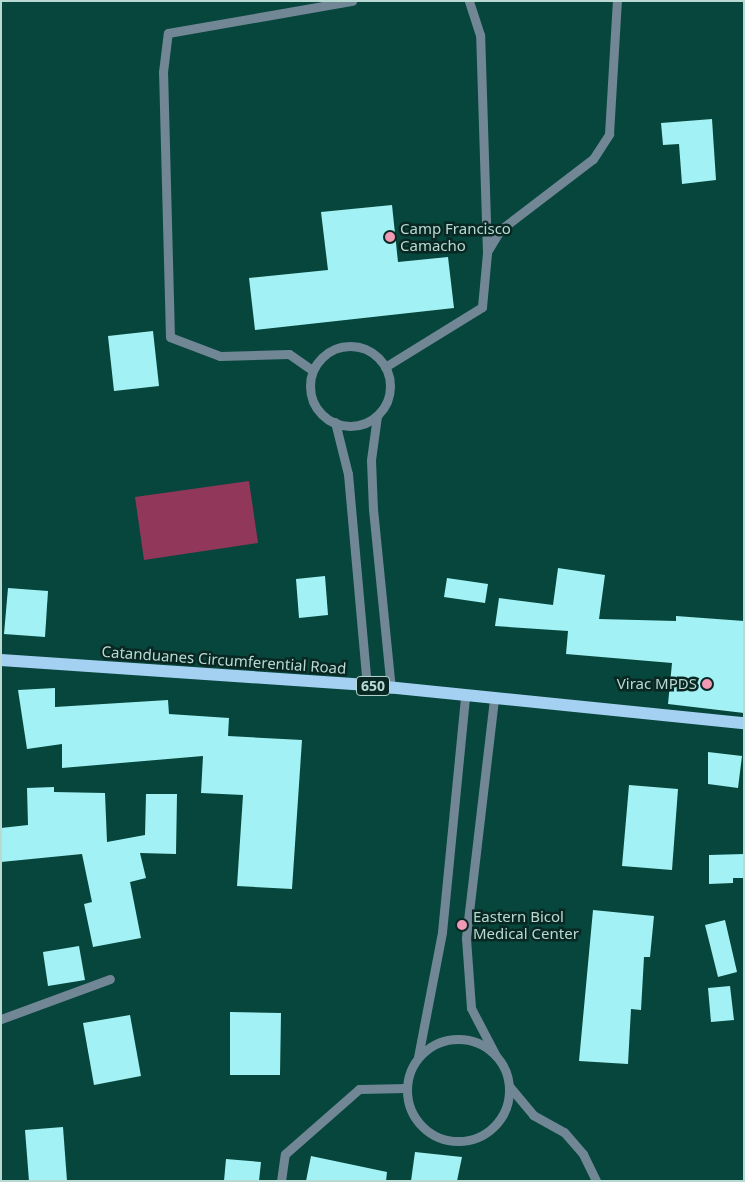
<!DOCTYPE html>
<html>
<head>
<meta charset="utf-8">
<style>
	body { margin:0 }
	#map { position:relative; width:745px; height:1182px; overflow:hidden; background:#07463c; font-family:"Noto Sans",sans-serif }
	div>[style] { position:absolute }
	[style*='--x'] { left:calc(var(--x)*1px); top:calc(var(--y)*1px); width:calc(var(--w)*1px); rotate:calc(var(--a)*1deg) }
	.green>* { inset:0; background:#91375a }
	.building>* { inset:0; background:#a2f1f4 }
	.minor>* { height:9px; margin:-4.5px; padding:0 4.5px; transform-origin:4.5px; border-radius:4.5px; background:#718796 }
	.minor>.ring { margin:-4.5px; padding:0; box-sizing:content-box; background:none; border:9px solid #718796; border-radius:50% }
	.major>* { height:12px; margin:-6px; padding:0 6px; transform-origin:6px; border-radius:6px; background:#a4d1f1 }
	.dots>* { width:14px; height:14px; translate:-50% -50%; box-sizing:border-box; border:2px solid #092823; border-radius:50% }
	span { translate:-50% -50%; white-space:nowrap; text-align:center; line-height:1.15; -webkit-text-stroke:5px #092823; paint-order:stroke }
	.shield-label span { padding:1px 4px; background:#092823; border:1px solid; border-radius:4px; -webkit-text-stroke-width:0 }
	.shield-label { font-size:14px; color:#b8dad2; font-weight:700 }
	.poi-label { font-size:15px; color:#b8dad2 }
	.left { translate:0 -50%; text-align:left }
	.right { translate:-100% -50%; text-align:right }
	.street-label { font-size:15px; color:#b8dad2 }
	.frame { position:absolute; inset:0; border:2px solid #b8dad2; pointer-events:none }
</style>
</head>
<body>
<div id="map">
	<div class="green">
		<i style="clip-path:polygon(249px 481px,258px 543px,144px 560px,135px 497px)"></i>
	</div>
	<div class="building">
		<i style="clip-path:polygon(712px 119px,716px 180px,682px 184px,679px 144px,663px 145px,661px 123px)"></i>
		<i style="clip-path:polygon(392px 205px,398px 262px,448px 257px,454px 308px,255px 330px,249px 278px,328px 270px,321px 212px)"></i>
		<i style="clip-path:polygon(153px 331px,159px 386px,114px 391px,108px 336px)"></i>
		<i style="clip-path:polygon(558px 568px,605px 575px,599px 619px,676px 621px,676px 616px,744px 621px,744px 713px,668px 704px,672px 663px,566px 654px,568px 631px,495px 626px,499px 598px,553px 605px)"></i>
		<i style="clip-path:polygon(325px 576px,328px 615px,299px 618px,296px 579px)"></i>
		<i style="clip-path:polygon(447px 578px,488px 584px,485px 603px,444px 597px)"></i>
		<i style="clip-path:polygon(8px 588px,48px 591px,45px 637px,4px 634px)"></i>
		<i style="clip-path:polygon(55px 688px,55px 707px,168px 700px,169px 714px,229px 718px,228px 736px,302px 740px,292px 889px,237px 886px,243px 795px,201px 793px,203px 756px,62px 768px,62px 744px,27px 749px,18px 690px)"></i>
		<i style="clip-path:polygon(708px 752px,742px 756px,738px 788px,708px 784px)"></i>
		<i style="clip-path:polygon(629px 785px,678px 789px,672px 870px,622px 866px)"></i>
		<i style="clip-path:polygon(54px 787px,54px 792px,105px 793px,107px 842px,145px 835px,146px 794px,177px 794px,176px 854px,140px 853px,146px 878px,130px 882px,141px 938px,93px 947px,84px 904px,92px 902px,82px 854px,1px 862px,1px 828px,28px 825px,27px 788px)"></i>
		<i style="clip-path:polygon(744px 854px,744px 878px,733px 878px,733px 883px,709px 884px,709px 855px)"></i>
		<i style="clip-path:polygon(593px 910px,654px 916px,650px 957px,644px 957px,641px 1010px,631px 1009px,628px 1064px,579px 1061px)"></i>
		<i style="clip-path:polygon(725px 920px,737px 972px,718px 977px,705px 925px)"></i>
		<i style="clip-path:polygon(79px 946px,85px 980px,48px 986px,43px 952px)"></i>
		<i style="clip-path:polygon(730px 986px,734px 1020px,711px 1022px,708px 988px)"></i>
		<i style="clip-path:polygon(230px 1012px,281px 1013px,280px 1075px,230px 1075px)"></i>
		<i style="clip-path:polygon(130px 1015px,141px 1076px,94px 1085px,83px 1023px)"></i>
		<i style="clip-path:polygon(63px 1127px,67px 1181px,29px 1181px,25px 1130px)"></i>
		<i style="clip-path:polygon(415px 1152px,462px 1157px,457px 1181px,411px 1181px)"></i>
		<i style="clip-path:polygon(311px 1156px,387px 1172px,386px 1181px,306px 1181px)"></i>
		<i style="clip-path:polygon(226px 1159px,261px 1162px,259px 1181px,224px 1181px)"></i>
	</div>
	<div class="minor">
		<i style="--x:487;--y:252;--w:26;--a:-59"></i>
		<i style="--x:500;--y:230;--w:117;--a:-37.4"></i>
		<i style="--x:593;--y:159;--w:30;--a:-57"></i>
		<i style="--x:609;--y:134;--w:133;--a:-86.6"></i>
		<i class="ring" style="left:310px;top:346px;width:71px;height:71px"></i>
		<i style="--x:385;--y:367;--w:114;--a:-31.7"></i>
		<i style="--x:482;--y:307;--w:54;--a:-84.7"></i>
		<i style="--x:487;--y:253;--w:218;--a:-91.8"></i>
		<i style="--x:480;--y:35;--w:36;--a:-108"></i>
		<i style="--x:312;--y:370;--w:28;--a:-145"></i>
		<i style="--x:289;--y:354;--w:69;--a:178.3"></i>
		<i style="--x:220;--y:356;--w:53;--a:-159.2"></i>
		<i style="--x:170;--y:337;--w:265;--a:-91.5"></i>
		<i style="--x:163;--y:72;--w:39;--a:-83"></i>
		<i style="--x:168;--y:33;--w:187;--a:-9.9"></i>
		<i style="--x:377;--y:416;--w:44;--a:97.8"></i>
		<i style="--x:371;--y:460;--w:49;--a:87.7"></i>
		<i style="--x:373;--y:509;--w:181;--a:84.3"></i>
		<i style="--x:335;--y:422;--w:54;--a:76"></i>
		<i style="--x:348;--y:474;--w:212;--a:84.9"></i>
		<i style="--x:494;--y:699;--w:241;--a:96.7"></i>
		<i style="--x:466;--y:938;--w:70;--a:85.9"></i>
		<i style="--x:471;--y:1008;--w:54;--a:62.5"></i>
		<i style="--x:1;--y:1019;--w:116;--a:-20.2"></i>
		<i class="ring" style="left:407px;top:1039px;width:93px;height:93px"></i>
		<i style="--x:418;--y:1057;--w:127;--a:-79.1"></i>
		<i style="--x:442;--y:932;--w:235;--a:-84.4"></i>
		<i style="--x:509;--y:1086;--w:38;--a:50"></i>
		<i style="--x:533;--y:1115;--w:35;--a:29"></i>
		<i style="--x:564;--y:1132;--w:29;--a:49"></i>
		<i style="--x:583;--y:1154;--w:30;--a:64"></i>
		<i style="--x:281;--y:1181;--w:27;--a:-82"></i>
		<i style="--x:285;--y:1154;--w:98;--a:-41.3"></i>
		<i style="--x:359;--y:1089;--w:47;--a:-1.2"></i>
	</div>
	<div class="major">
		<i style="--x:1;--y:660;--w:367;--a:3.9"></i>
		<i style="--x:367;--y:685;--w:379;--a:5.8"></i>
	</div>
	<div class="dots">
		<i style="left:390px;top:237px;background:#f09ab6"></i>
		<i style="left:707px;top:684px;background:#f09ab6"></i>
		<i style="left:462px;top:925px;background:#f09ab6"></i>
	</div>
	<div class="shield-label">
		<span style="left:373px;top:686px">650</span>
	</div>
	<div class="poi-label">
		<span class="left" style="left:400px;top:237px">Camp Francisco<br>Camacho</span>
		<span class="right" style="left:697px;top:684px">Virac MPDS</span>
		<span class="left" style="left:473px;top:925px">Eastern Bicol<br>Medical Center</span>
	</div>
	<div class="street-label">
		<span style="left:224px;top:660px;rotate:4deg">Catanduanes Circumferential Road</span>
	</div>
	<div class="frame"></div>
</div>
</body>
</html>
